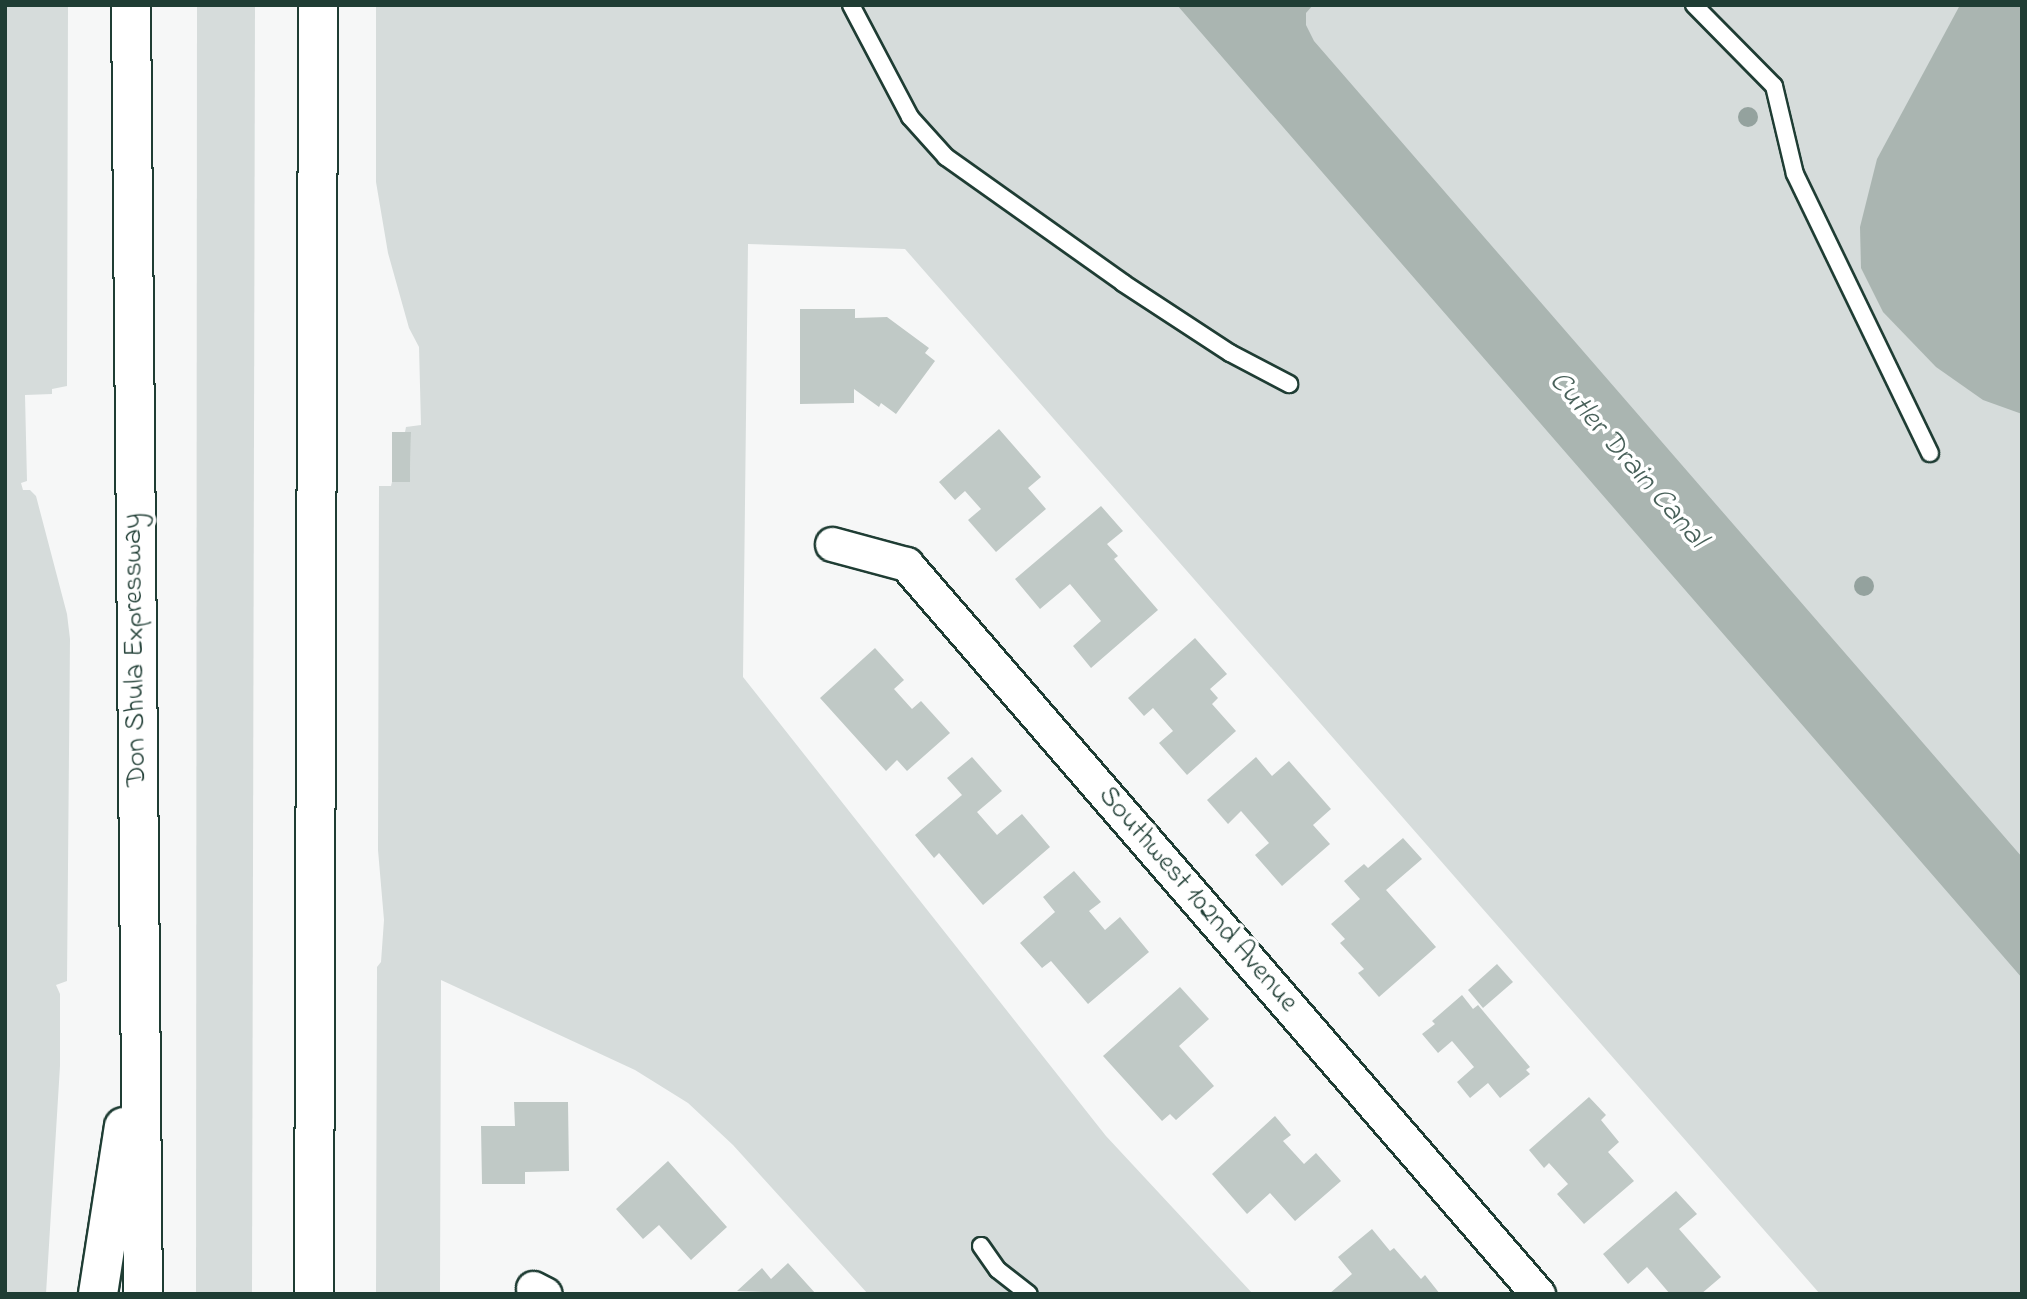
<!DOCTYPE html>
<html>
<head>
<meta charset="utf-8">
<style>
	body { margin:0 }
	#map { position:relative; width:2027px; height:1299px; overflow:hidden; background:#f6f7f7; font-family:"Indie Flower",sans-serif }
	div>[style] { position:absolute }
	[style*='--x'] { left:calc(var(--x)*1px); top:calc(var(--y)*1px); width:calc(var(--w)*1px); rotate:calc(var(--a)*1deg) }
	.green>* { inset:0; background:#d6dcdb }
	.water>* { inset:0; background:#aab5b1 }
	.building>* { inset:0; background:#c0c9c6 }
	.roads { filter:drop-shadow(2px 0 #1f3d34) drop-shadow(-2px 0 #1f3d34) drop-shadow(0 2px #1f3d34) drop-shadow(0 -2px #1f3d34) }
	.lane>* { height:16px; margin:-8px; padding:0 8px; transform-origin:8px; border-radius:8px; background:#fff }
	.street>* { height:33px; margin:-16.5px; padding:0 16.5px; transform-origin:16.5px; border-radius:16.5px; background:#fff }
	.highway>* { height:38px; margin:-19px; padding:0 19px; transform-origin:19px; border-radius:19px; background:#fff }
	.trees>* { width:20px; height:20px; margin:-10px; border-radius:50%; background:#94a29e }
	span { translate:-50% -50%; white-space:nowrap; text-align:center; line-height:1.15; -webkit-text-stroke:7px #fff; paint-order:stroke }
	.street-label { font-size:28px; color:#1f3d34 }
	.water-label { font-size:30px; color:#49615a; font-style:italic }
	.frame { position:absolute; inset:0; border:7px solid #1f3d34; pointer-events:none }
</style>
</head>
<body>
<div id="map">
	<div class="green">
		<i style="clip-path:polygon(5px 5px,68px 5px,67px 386px,52px 389px,52px 394px,25px 395px,27px 481px,21px 483px,23px 490px,30px 490px,36px 496px,67px 614px,70px 639px,67px 981px,56px 985px,60px 994px,60px 1066px,46px 1294px,5px 1294px)"></i>
		<i style="clip-path:polygon(197px 5px,255px 5px,252px 1294px,196px 1294px)"></i>
		<i style="clip-path:polygon(376px 5px,2022px 5px,2022px 1294px,1820px 1294px,905px 249px,748px 244px,743px 677px,1106px 1136px,1253px 1294px,868px 1294px,733px 1145px,688px 1103px,635px 1070px,441px 980px,440px 1294px,376px 1294px,377px 967px,381px 962px,384px 920px,378px 850px,379px 486px,391px 486px,392px 482px,410px 481px,411px 432px,405px 432px,406px 427px,421px 425px,419px 347px,409px 328px,388px 253px,376px 182px)"></i>
	</div>
	<div class="water">
		<i style="clip-path:polygon(1177px 5px,1313px 5px,1306px 13px,1306px 25px,1314px 41px,2022px 857px,2022px 978px)"></i>
		<i style="clip-path:polygon(1960px 5px,2022px 5px,2022px 414px,1983px 400px,1936px 367px,1883px 312px,1861px 268px,1860px 227px,1877px 159px)"></i>
	</div>
	<div class="building">
		<i style="clip-path:polygon(800px 309px,855px 309px,855px 318px,887px 317px,929px 348px,925px 353px,935px 361px,896px 414px,881px 403px,879px 407px,854px 389px,854px 403px,800px 404px)"></i>
		<i style="clip-path:polygon(999px 429px,1041px 477px,1028px 488px,1046px 509px,996px 552px,968px 520px,981px 509px,965px 491px,955px 500px,939px 482px)"></i>
		<i style="clip-path:polygon(392px 432px,411px 432px,410px 482px,392px 482px)"></i>
		<i style="clip-path:polygon(1101px 506px,1123px 531px,1107px 544px,1118px 556px,1114px 559px,1158px 610px,1091px 668px,1073px 646px,1101px 621px,1070px 584px,1040px 609px,1015px 579px)"></i>
		<i style="clip-path:polygon(1195px 638px,1227px 674px,1210px 689px,1218px 698px,1212px 704px,1236px 731px,1187px 775px,1159px 743px,1173px 731px,1153px 708px,1144px 716px,1128px 698px)"></i>
		<i style="clip-path:polygon(875px 648px,904px 680px,894px 689px,912px 709px,921px 701px,950px 733px,907px 771px,897px 760px,886px 771px,820px 698px)"></i>
		<i style="clip-path:polygon(972px 757px,1002px 791px,977px 812px,997px 835px,1022px 814px,1050px 847px,983px 905px,939px 853px,934px 858px,915px 835px,962px 795px,947px 778px)"></i>
		<i style="clip-path:polygon(1256px 757px,1272px 776px,1289px 761px,1331px 809px,1313px 825px,1330px 844px,1282px 886px,1255px 855px,1269px 843px,1241px 811px,1228px 824px,1207px 800px)"></i>
		<i style="clip-path:polygon(1403px 838px,1422px 859px,1386px 890px,1436px 947px,1379px 997px,1358px 973px,1364px 969px,1340px 943px,1345px 939px,1331px 924px,1360px 899px,1344px 881px,1364px 864px,1368px 868px)"></i>
		<i style="clip-path:polygon(1074px 871px,1101px 902px,1089px 911px,1105px 930px,1120px 917px,1149px 952px,1088px 1004px,1051px 961px,1042px 968px,1020px 943px,1055px 912px,1043px 897px)"></i>
		<i style="clip-path:polygon(1497px 964px,1513px 982px,1483px 1008px,1468px 990px)"></i>
		<i style="clip-path:polygon(1180px 987px,1209px 1019px,1179px 1046px,1214px 1086px,1176px 1120px,1170px 1114px,1162px 1121px,1103px 1056px)"></i>
		<i style="clip-path:polygon(1462px 995px,1473px 1009px,1478px 1005px,1530px 1067px,1526px 1070px,1530px 1074px,1500px 1098px,1488px 1083px,1470px 1098px,1457px 1082px,1474px 1067px,1452px 1041px,1438px 1053px,1422px 1034px,1435px 1024px,1432px 1021px)"></i>
		<i style="clip-path:polygon(1589px 1097px,1606px 1115px,1601px 1120px,1619px 1142px,1608px 1152px,1634px 1181px,1584px 1224px,1557px 1194px,1568px 1184px,1549px 1163px,1544px 1168px,1529px 1150px)"></i>
		<i style="clip-path:polygon(514px 1102px,568px 1102px,569px 1171px,525px 1172px,525px 1184px,482px 1184px,481px 1126px,515px 1126px)"></i>
		<i style="clip-path:polygon(1275px 1116px,1291px 1135px,1283px 1141px,1304px 1164px,1316px 1153px,1341px 1181px,1295px 1221px,1270px 1193px,1247px 1214px,1212px 1174px)"></i>
		<i style="clip-path:polygon(668px 1161px,727px 1227px,691px 1260px,659px 1225px,643px 1239px,616px 1209px)"></i>
		<i style="clip-path:polygon(1676px 1191px,1697px 1214px,1679px 1229px,1721px 1277px,1701px 1294px,1670px 1294px,1647px 1267px,1628px 1284px,1603px 1254px)"></i>
		<i style="clip-path:polygon(1372px 1229px,1390px 1251px,1394px 1248px,1421px 1279px,1425px 1275px,1440px 1294px,1329px 1294px,1352px 1274px,1338px 1257px)"></i>
		<i style="clip-path:polygon(788px 1263px,816px 1294px,737px 1291px,762px 1268px,771px 1279px)"></i>
	</div>
	<div class="roads">
		<div class="lane">
			<i style="--x:851;--y:5;--w:127;--a:62.2"></i>
			<i style="--x:910;--y:117;--w:54;--a:48"></i>
			<i style="--x:946;--y:157;--w:217;--a:35.4"></i>
			<i style="--x:1123;--y:283;--w:128;--a:33.2"></i>
			<i style="--x:1230;--y:353;--w:67;--a:27.7"></i>
			<i style="--x:1694;--y:5;--w:114;--a:45.4"></i>
			<i style="--x:1774;--y:86;--w:90;--a:76.6"></i>
			<i style="--x:1795;--y:174;--w:310;--a:64.2"></i>
			<i style="--x:981;--y:1246;--w:29;--a:55"></i>
			<i style="--x:998;--y:1270;--w:39;--a:38"></i>
		</div>
		<div class="street">
			<i style="--x:832;--y:544;--w:77;--a:15.1"></i>
			<i style="--x:906;--y:564;--w:966;--a:49.12"></i>
			<i style="--x:533;--y:1288;--w:13;--a:27"></i>
		</div>
		<div class="highway">
			<i style="--x:131;--y:5;--w:1289;--a:89.47"></i>
			<i style="--x:98;--y:1294;--w:169;--a:-81.2"></i>
			<i style="--x:314;--y:1294;--w:1289;--a:-89.82"></i>
		</div>
	</div>
	<div class="trees">
		<i style="left:1748px;top:117px"></i>
		<i style="left:1864px;top:586px"></i>
	</div>
	<div class="street-label">
		<span style="left:136px;top:650px;rotate:-91deg">Don Shula Expressway</span>
		<span style="left:1197px;top:900px;rotate:49deg">Southwest 102nd Avenue</span>
	</div>
	<div class="water-label">
		<span style="left:1627px;top:460px;rotate:49deg">Cutler Drain Canal</span>
	</div>
	<div class="frame"></div>
</div>
</body>
</html>
